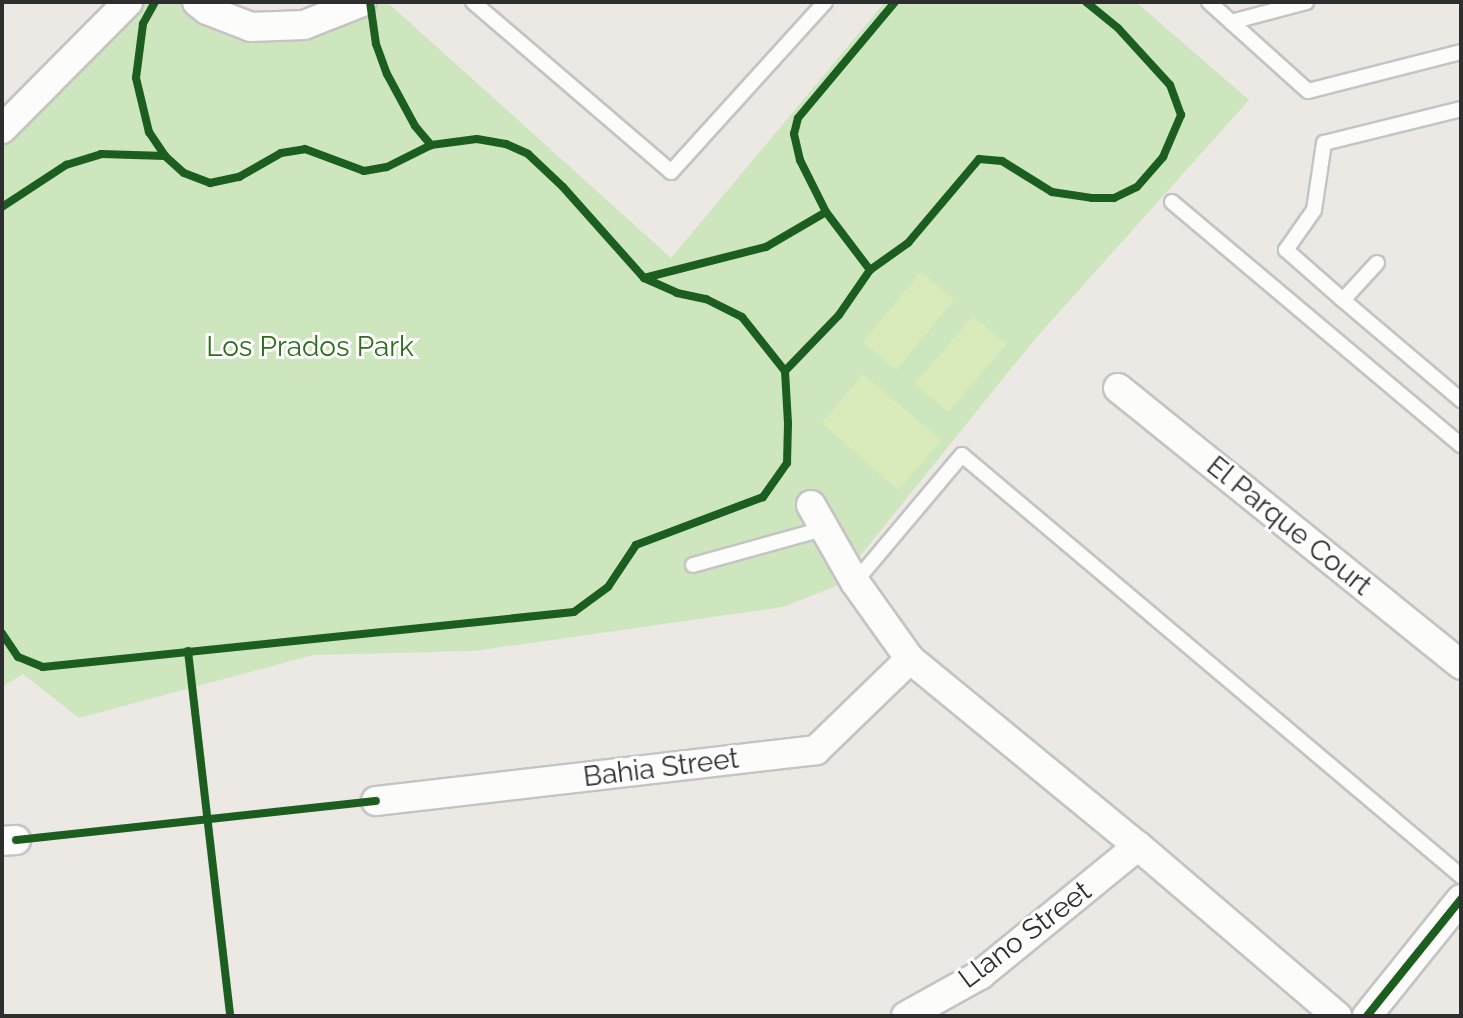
<!DOCTYPE html>
<html>
<head>
<meta charset="utf-8">
<style>
	body { margin:0 }
	#map { position:relative; width:1463px; height:1018px; overflow:hidden; background:#ece8e4; font-family:Raleway,sans-serif }
	div>[style] { position:absolute }
	[style*='--x'] { left:calc(var(--x)*1px); top:calc(var(--y)*1px); width:calc(var(--w)*1px); rotate:calc(var(--a)*1deg) }
	.green>* { inset:0; background:#cee6be }
	.pitch>* { inset:0; background:#d9eabb }
	.roads { filter:drop-shadow(2px 0 #c5c4c5) drop-shadow(-2px 0 #c5c4c5) drop-shadow(0 2px #c5c4c5) drop-shadow(0 -2px #c5c4c5) }
	.lane>* { height:14px; margin:-7px; padding:0 7px; transform-origin:7px; border-radius:7px; background:#fcfcfb }
	.street>* { height:28px; margin:-14px; padding:0 14px; transform-origin:14px; border-radius:14px; background:#fcfcfb }
	.cycleway>* { height:8px; margin:-4px; padding:0 4px; transform-origin:4px; border-radius:4px; background:#1b5e20 }
	span { translate:-50% -50%; white-space:nowrap; text-align:center; line-height:1.15; -webkit-text-stroke:6px #fff; paint-order:stroke }
	.park-label { font-size:28px; color:#2c6e1b }
	.street-label { font-size:28px; color:#2e2e2e }
	.frame { position:absolute; inset:0; border:4px solid #2e2e2e; pointer-events:none }
</style>
</head>
<body>
<div id="map">
	<div class="green">
		<i style="clip-path:polygon(123px 2px,190px 2px,226px 23px,364px 2px,387px 2px,671px 258px,885px 2px,1136px 2px,1249px 100px,1035px 339px,836px 586px,783px 607px,474px 651px,313px 655px,79px 718px,23px 674px,2px 687px,2px 132px)"></i>
	</div>
	<div class="pitch">
		<i style="clip-path:polygon(921px 272px,954px 300px,896px 370px,863px 342px)"></i>
		<i style="clip-path:polygon(973px 316px,1006px 344px,948px 412px,915px 384px)"></i>
		<i style="clip-path:polygon(863px 374px,941px 440px,898px 490px,822px 423px)"></i>
	</div>
	<div class="roads">
		<div class="lane">
			<i style="--x:473;--y:2;--w:261;--a:40.6"></i>
			<i style="--x:671;--y:172;--w:229;--a:-47.8"></i>
			<i style="--x:1209;--y:2;--w:133;--a:42"></i>
			<i style="--x:1308;--y:91;--w:158;--a:-14.3"></i>
			<i style="--x:1231;--y:22;--w:78;--a:-14.9"></i>
			<i style="--x:1172;--y:202;--w:378;--a:40.1"></i>
			<i style="--x:1377;--y:263;--w:50;--a:132.6"></i>
			<i style="--x:1343;--y:300;--w:155;--a:40.3"></i>
			<i style="--x:1343;--y:300;--w:76;--a:-138.7"></i>
			<i style="--x:1286;--y:250;--w:49;--a:-55"></i>
			<i style="--x:1314;--y:210;--w:68;--a:-81.5"></i>
			<i style="--x:1324;--y:143;--w:141;--a:-13.9"></i>
			<i style="--x:693;--y:565;--w:138;--a:-15.5"></i>
			<i style="--x:855;--y:582;--w:166;--a:-49.9"></i>
			<i style="--x:962;--y:455;--w:653;--a:40.15"></i>
		</div>
		<div class="street">
			<i style="--x:197;--y:2;--w:13;--a:39"></i>
			<i style="--x:207;--y:10;--w:47;--a:21.1"></i>
			<i style="--x:251;--y:27;--w:53;--a:-2.2"></i>
			<i style="--x:304;--y:25;--w:62;--a:-21.6"></i>
			<i style="--x:2;--y:129;--w:179;--a:-45.2"></i>
			<i style="--x:1118;--y:388;--w:441;--a:38.9"></i>
			<i style="--x:811;--y:505;--w:89;--a:60.3"></i>
			<i style="--x:855;--y:582;--w:95;--a:54.5"></i>
			<i style="--x:910;--y:659;--w:295;--a:39.4"></i>
			<i style="--x:1138;--y:846;--w:262;--a:40.5"></i>
			<i style="--x:376;--y:801;--w:443;--a:-6.6"></i>
			<i style="--x:816;--y:750;--w:131;--a:-44.1"></i>
			<i style="--x:2;--y:841;--w:14;--a:-4"></i>
			<i style="--x:906;--y:1016;--w:85;--a:-29"></i>
			<i style="--x:980;--y:975;--w:204;--a:-39.2"></i>
			<i style="--x:1367;--y:1016;--w:150;--a:-51.2"></i>
		</div>
	</div>
	<div class="cycleway">
		<i style="--x:155;--y:2;--w:25;--a:119"></i>
		<i style="--x:143;--y:24;--w:54;--a:97.4"></i>
		<i style="--x:136;--y:78;--w:56;--a:76.5"></i>
		<i style="--x:149;--y:132;--w:29;--a:56"></i>
		<i style="--x:370;--y:2;--w:42;--a:81.9"></i>
		<i style="--x:376;--y:44;--w:32;--a:70"></i>
		<i style="--x:387;--y:74;--w:59;--a:61.7"></i>
		<i style="--x:415;--y:126;--w:25;--a:50"></i>
		<i style="--x:2;--y:207;--w:77;--a:-33.3"></i>
		<i style="--x:66;--y:165;--w:37;--a:-17"></i>
		<i style="--x:101;--y:154;--w:64;--a:1.8"></i>
		<i style="--x:165;--y:156;--w:25;--a:42"></i>
		<i style="--x:184;--y:173;--w:28;--a:21"></i>
		<i style="--x:210;--y:183;--w:30;--a:-12"></i>
		<i style="--x:239;--y:177;--w:48;--a:-29.7"></i>
		<i style="--x:281;--y:153;--w:24;--a:-9"></i>
		<i style="--x:305;--y:149;--w:63;--a:20.4"></i>
		<i style="--x:364;--y:171;--w:23;--a:-10"></i>
		<i style="--x:387;--y:167;--w:49;--a:-26.6"></i>
		<i style="--x:431;--y:145;--w:46;--a:-7.4"></i>
		<i style="--x:477;--y:139;--w:29;--a:10"></i>
		<i style="--x:506;--y:144;--w:24;--a:24"></i>
		<i style="--x:528;--y:154;--w:48;--a:43.3"></i>
		<i style="--x:563;--y:187;--w:122;--a:48.3"></i>
		<i style="--x:644;--y:278;--w:36;--a:24"></i>
		<i style="--x:677;--y:293;--w:30;--a:12"></i>
		<i style="--x:706;--y:299;--w:40;--a:26.6"></i>
		<i style="--x:742;--y:317;--w:69;--a:51.5"></i>
		<i style="--x:785;--y:371;--w:52;--a:86.7"></i>
		<i style="--x:788;--y:423;--w:40;--a:91.4"></i>
		<i style="--x:787;--y:463;--w:42;--a:125.2"></i>
		<i style="--x:763;--y:497;--w:136;--a:159.3"></i>
		<i style="--x:636;--y:545;--w:50;--a:123.7"></i>
		<i style="--x:608;--y:587;--w:42;--a:143.7"></i>
		<i style="--x:574;--y:612;--w:534;--a:174.09"></i>
		<i style="--x:43;--y:667;--w:27;--a:-158"></i>
		<i style="--x:18;--y:657;--w:29;--a:-124"></i>
		<i style="--x:826;--y:212;--w:58;--a:-116.6"></i>
		<i style="--x:800;--y:160;--w:27;--a:-103"></i>
		<i style="--x:794;--y:134;--w:16;--a:-76"></i>
		<i style="--x:798;--y:118;--w:151;--a:-50.1"></i>
		<i style="--x:870;--y:270;--w:47;--a:-35.4"></i>
		<i style="--x:908;--y:243;--w:110;--a:-49.8"></i>
		<i style="--x:979;--y:159;--w:23;--a:5"></i>
		<i style="--x:1002;--y:161;--w:59;--a:31.8"></i>
		<i style="--x:1052;--y:192;--w:40;--a:8.5"></i>
		<i style="--x:1092;--y:198;--w:22;--a:0"></i>
		<i style="--x:1114;--y:198;--w:25;--a:-26"></i>
		<i style="--x:1137;--y:187;--w:40;--a:-49"></i>
		<i style="--x:1163;--y:157;--w:46;--a:-66.8"></i>
		<i style="--x:1181;--y:115;--w:32;--a:-110"></i>
		<i style="--x:1170;--y:85;--w:77;--a:-132.4"></i>
		<i style="--x:1118;--y:28;--w:41;--a:-140.9"></i>
		<i style="--x:644;--y:278;--w:126;--a:-14.3"></i>
		<i style="--x:766;--y:247;--w:69;--a:-30.3"></i>
		<i style="--x:826;--y:212;--w:73;--a:52.8"></i>
		<i style="--x:870;--y:270;--w:55;--a:124.6"></i>
		<i style="--x:839;--y:315;--w:78;--a:134"></i>
		<i style="--x:188;--y:651;--w:367;--a:83.4"></i>
		<i style="--x:16;--y:840;--w:362;--a:-6.2"></i>
		<i style="--x:1367;--y:1016;--w:150;--a:-51.2"></i>
	</div>
	<div class="park-label">
		<span style="left:310px;top:347px">Los Prados Park</span>
	</div>
	<div class="street-label">
		<span style="left:1289px;top:526px;rotate:39deg">El Parque Court</span>
		<span style="left:661px;top:768px;rotate:-7deg">Bahia Street</span>
		<span style="left:1025px;top:935px;rotate:-37deg">Llano Street</span>
	</div>
	<div class="frame"></div>
</div>
</body>
</html>
